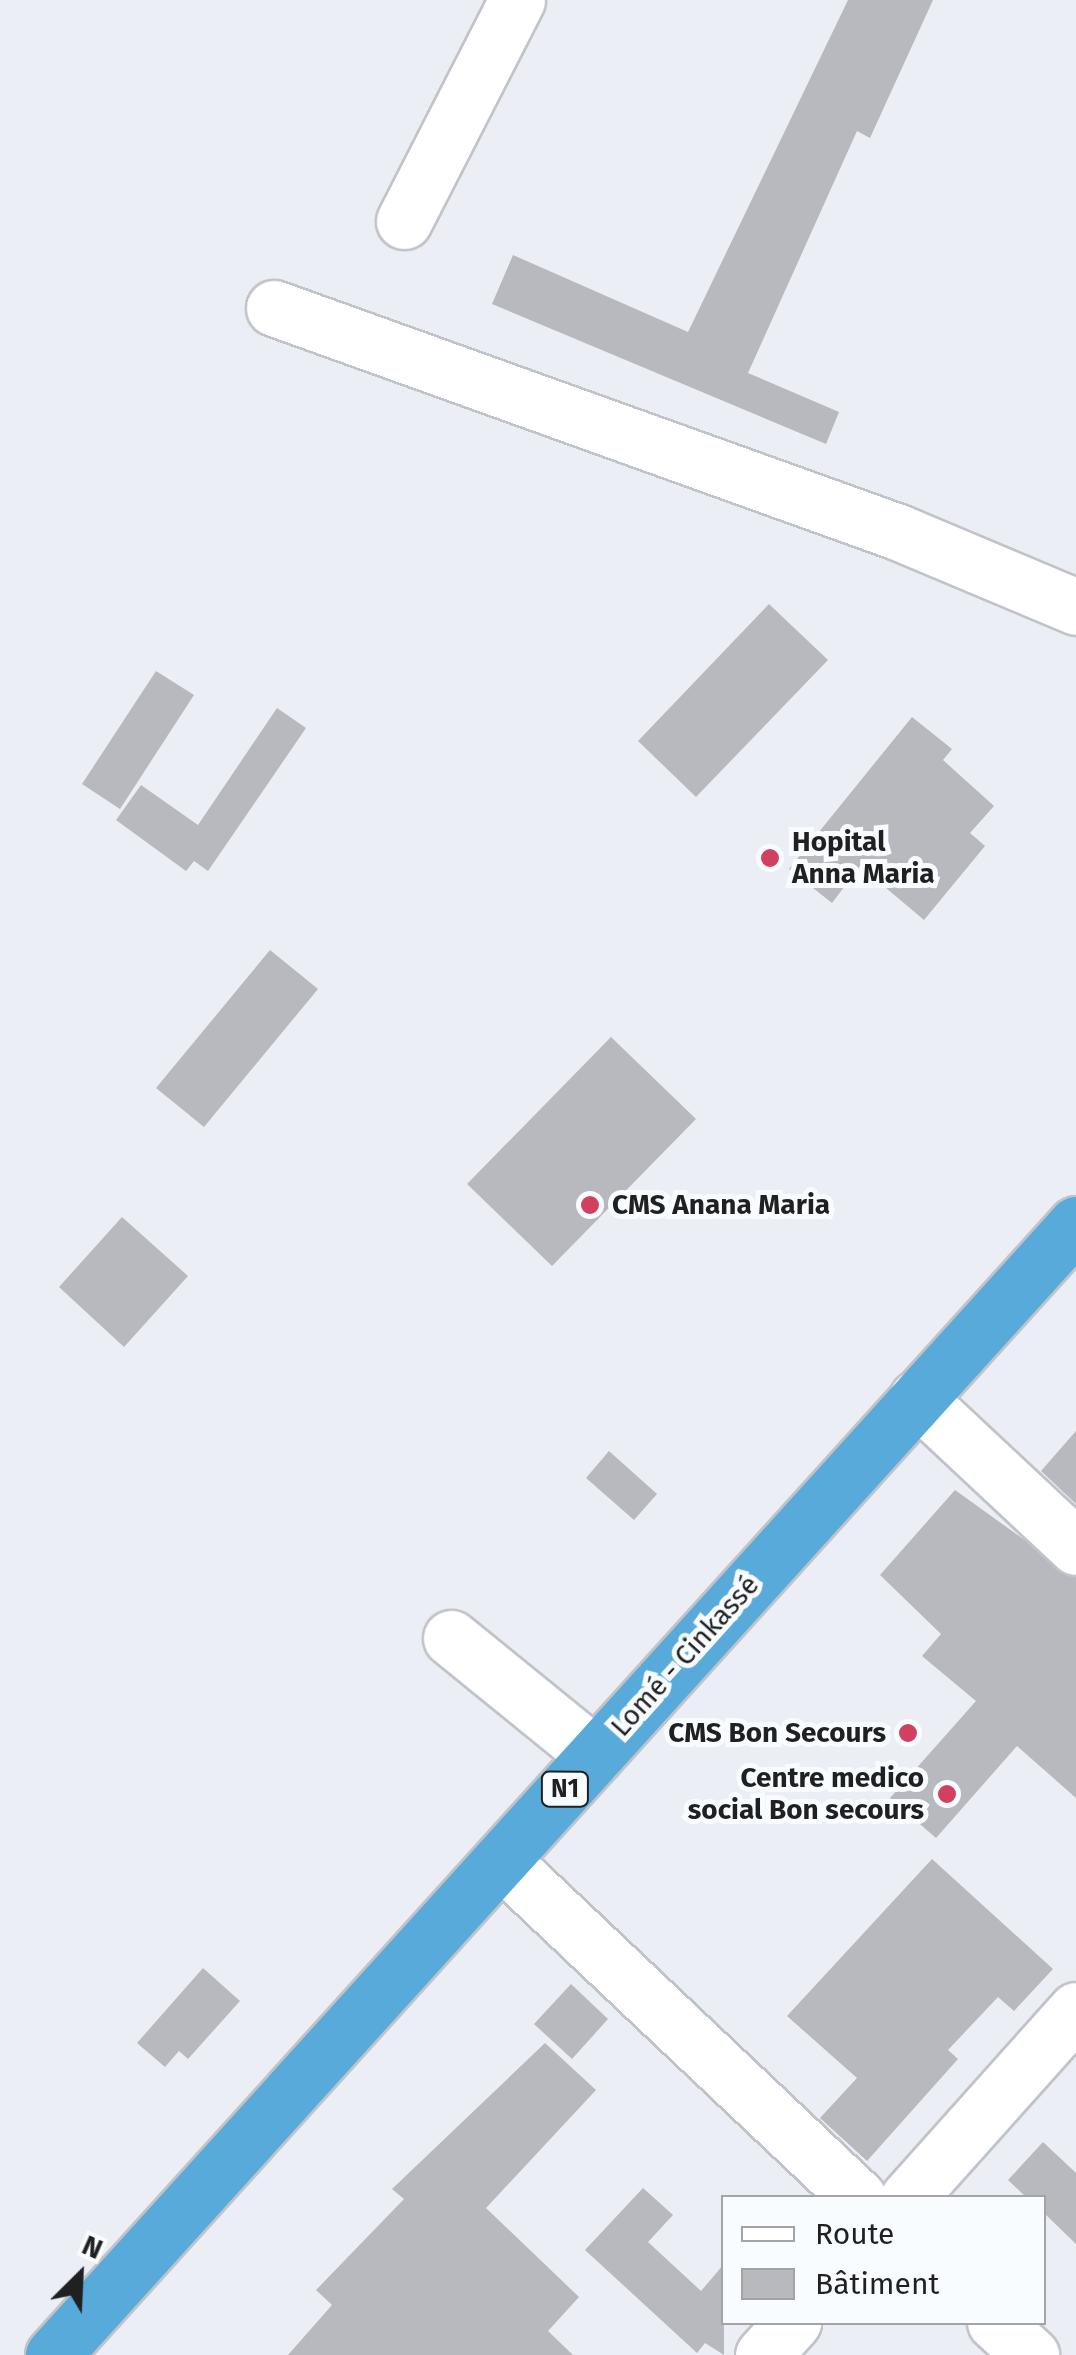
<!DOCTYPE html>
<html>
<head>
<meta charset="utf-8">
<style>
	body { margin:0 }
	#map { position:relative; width:1076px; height:2355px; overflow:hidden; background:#ebeef4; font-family:"Fira Sans",sans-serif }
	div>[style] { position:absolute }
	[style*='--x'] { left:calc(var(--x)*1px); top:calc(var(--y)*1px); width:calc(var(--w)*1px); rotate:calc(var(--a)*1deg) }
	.building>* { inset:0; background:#b8b9be }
	.roads { filter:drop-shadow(2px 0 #c0c3c8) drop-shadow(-2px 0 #c0c3c8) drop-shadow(0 2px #c0c3c8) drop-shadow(0 -2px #c0c3c8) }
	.minor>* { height:55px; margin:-27.5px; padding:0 27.5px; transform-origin:27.5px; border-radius:27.5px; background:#fff }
	.highway>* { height:55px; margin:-27.5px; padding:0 27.5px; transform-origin:27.5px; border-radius:27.5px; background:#57aada }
	.dots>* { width:28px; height:28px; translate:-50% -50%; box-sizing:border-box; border:5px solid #f9fcff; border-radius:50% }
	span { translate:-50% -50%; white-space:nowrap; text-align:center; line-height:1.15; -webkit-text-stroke:10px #f9fcff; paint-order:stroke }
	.shield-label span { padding:2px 8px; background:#f9fcff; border:2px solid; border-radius:8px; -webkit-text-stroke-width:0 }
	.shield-label { font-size:25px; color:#1f2022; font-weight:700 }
	.poi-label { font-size:28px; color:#1f2022; font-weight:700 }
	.left { translate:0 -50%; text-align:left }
	.right { translate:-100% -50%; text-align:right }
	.street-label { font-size:28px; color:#1f2022 }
	.legend { position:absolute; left:721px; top:2195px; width:325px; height:130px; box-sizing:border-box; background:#f9fcff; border:2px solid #a2a4a7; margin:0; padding:12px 18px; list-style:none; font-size:30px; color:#1f2022 }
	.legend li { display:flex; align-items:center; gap:20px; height:50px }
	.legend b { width:50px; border:2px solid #a2a4a7 }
	.north { position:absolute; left:30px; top:2225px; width:100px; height:100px; -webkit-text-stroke:8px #f9fcff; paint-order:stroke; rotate:24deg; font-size:28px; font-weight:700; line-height:40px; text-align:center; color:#1f2022 }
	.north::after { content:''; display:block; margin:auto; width:35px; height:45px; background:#1f2022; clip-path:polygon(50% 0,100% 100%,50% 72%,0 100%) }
</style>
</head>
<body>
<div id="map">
	<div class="building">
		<i style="clip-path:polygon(848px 0,933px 0,870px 138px,857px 131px,748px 373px,839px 412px,826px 444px,492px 304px,513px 255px,688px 332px)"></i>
		<i style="clip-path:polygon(769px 604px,828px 660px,696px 797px,638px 741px)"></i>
		<i style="clip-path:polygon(156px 671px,194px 695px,120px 809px,82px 784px)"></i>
		<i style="clip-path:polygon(277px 708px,306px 728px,208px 871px,194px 861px,186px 871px,116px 820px,141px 785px,198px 825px)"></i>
		<i style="clip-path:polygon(912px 717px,952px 749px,943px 760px,994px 806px,970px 833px,985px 846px,924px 920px,860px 866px,832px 903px,789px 869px)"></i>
		<i style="clip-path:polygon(270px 950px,318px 989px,204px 1127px,156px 1088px)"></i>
		<i style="clip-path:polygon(611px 1037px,696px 1119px,552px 1266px,467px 1184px)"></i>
		<i style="clip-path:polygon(122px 1217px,188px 1276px,124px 1347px,59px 1287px)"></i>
		<i style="clip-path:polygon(1076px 1431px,1076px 1504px,1041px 1471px)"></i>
		<i style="clip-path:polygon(609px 1451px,657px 1494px,634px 1520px,586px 1478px)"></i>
		<i style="clip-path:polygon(955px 1490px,1076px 1577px,1076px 1798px,1017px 1746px,936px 1838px,890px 1798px,976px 1701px,922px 1656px,941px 1634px,880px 1575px)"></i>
		<i style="clip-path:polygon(932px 1859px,1053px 1969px,1014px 2011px,998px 1997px,948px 2050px,958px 2059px,867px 2161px,820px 2118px,857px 2078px,787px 2016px)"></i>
		<i style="clip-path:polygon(203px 1968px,240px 2001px,188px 2059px,179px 2051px,165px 2067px,137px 2043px)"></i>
		<i style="clip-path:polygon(571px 1984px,608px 2019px,572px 2059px,534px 2024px)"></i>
		<i style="clip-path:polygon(545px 2043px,596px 2090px,486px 2208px,579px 2297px,548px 2331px,573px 2355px,288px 2355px,332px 2305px,316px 2290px,404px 2199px,392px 2189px)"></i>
		<i style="clip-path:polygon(1043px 2142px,1076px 2173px,1076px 2244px,1044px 2213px,1044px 2198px,1027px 2198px,1008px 2180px)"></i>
		<i style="clip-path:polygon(643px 2188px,673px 2215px,648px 2242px,701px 2291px,724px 2264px,724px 2355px,705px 2343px,697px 2353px,585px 2250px)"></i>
	</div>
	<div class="roads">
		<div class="minor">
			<i style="--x:404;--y:221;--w:248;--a:-62.9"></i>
			<i style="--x:274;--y:308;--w:663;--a:19.75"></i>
			<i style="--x:898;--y:532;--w:193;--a:22.8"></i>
			<i style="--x:917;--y:1398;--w:218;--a:43.1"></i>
			<i style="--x:451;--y:1638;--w:186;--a:39.1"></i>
			<i style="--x:501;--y:1860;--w:492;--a:43.4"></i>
			<i style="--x:908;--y:2198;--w:252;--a:-48.2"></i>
			<i style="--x:995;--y:2322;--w:49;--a:42.5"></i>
			<i style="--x:763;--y:2355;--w:45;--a:-47.7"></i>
		</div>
		<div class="highway">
			<i style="--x:53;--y:2355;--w:1525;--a:-47.87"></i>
		</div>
	</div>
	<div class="dots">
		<i style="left:770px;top:858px;background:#d1415f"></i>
		<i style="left:590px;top:1205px;background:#d1415f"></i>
		<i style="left:908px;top:1733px;background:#d1415f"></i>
		<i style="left:947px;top:1794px;background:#d1415f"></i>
	</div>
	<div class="shield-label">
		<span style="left:565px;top:1789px">N1</span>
	</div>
	<div class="poi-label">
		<span class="left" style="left:792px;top:858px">Hopital<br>Anna Maria</span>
		<span class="left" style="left:612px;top:1205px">CMS Anana Maria</span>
		<span class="right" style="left:886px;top:1733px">CMS Bon Secours</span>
		<span class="right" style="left:924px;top:1794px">Centre medico<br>social Bon secours</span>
	</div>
	<div class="street-label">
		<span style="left:685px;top:1656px;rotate:-48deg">Lomé - Cinkassé</span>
	</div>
	<ul class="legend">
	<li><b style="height:12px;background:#fff"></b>Route</li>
	<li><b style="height:28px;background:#b8b9be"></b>Bâtiment</li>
	</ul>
	<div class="north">N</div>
</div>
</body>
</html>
